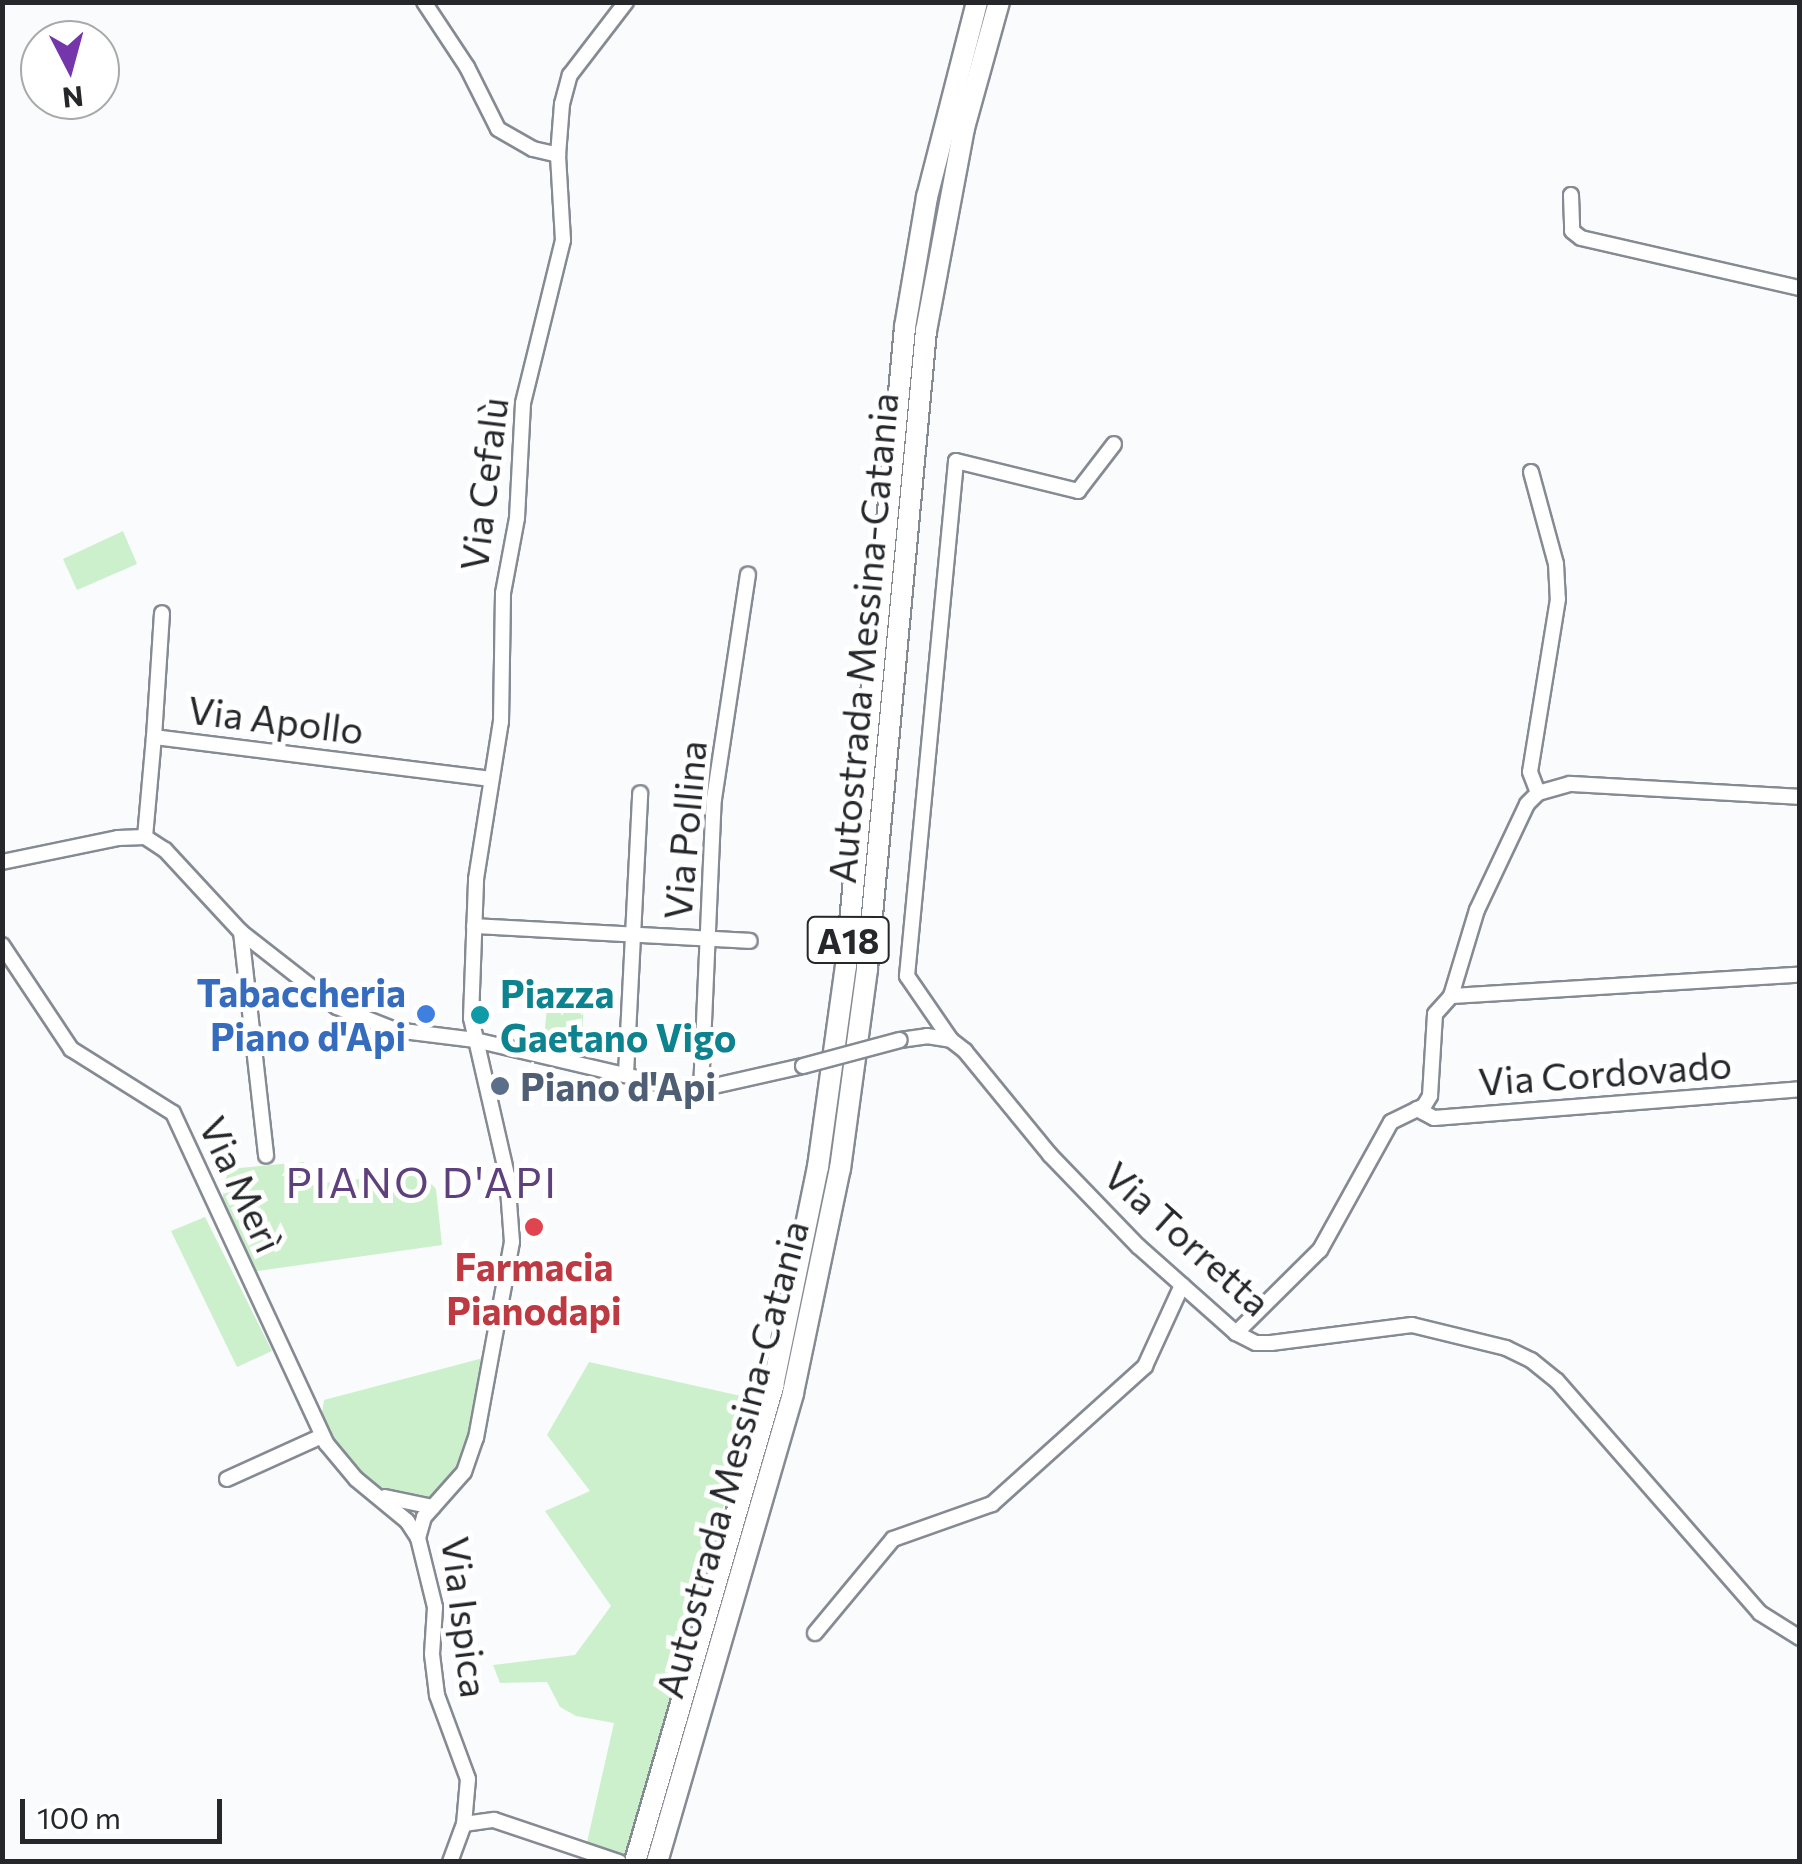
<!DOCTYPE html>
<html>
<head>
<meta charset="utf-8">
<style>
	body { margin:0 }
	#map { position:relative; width:1802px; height:1864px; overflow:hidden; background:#fafbfd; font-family:Commissioner,sans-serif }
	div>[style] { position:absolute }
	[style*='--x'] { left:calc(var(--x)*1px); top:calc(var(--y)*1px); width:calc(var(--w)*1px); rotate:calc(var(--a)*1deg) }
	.green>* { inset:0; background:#ccf0cc }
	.roads { filter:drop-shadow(2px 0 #858a93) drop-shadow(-2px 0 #858a93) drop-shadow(0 2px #858a93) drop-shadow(0 -2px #858a93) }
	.minor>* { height:14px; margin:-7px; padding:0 7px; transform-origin:7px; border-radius:7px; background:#fff }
	.highway>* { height:20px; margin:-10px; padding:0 10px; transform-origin:10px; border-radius:10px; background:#fff }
	.bridges { filter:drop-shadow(2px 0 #858a93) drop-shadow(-2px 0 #858a93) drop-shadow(0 2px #858a93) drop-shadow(0 -2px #858a93) }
	.minor-bridge>* { height:14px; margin:-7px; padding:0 7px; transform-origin:7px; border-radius:7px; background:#fff }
	.dots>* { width:28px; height:28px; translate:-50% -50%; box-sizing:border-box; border:5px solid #fff; border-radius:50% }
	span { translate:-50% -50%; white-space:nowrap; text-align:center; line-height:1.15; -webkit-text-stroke:10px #fff; paint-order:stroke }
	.shield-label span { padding:2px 8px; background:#fff; border:2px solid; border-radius:8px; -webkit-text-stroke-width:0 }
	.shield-label { font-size:35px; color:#25272b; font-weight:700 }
	.street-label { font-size:38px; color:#25272b }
	.shop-label { font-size:38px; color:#366cbe; font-weight:700 }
	.right { translate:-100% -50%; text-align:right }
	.culture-label { font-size:38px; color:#0d838f; font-weight:700 }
	.left { translate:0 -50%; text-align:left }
	.service-label { font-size:38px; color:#4e5e75; font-weight:700 }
	.health-label { font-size:38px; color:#be3a42; font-weight:700 }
	.quarter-label { font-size:42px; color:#5e407c; letter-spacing:2.5px }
	.frame { position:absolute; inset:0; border:5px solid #25272b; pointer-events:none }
	.north { position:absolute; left:20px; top:20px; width:100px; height:100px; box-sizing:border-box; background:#fff; border:2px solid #a8a9aa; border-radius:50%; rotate:174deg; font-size:28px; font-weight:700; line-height:40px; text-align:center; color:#25272b }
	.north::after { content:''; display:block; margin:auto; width:35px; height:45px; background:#7636ab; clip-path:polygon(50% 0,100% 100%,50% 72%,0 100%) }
	.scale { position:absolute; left:20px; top:1799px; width:202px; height:45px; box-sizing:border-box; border:5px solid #25272b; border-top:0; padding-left:12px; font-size:30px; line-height:35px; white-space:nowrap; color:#25272b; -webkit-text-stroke:8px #fff; paint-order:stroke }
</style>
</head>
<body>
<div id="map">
	<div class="green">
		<i style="clip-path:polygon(123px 531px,137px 564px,77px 590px,63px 559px)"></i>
		<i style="clip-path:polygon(548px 998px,584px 999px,581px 1056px,543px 1048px)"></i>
		<i style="clip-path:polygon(304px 1162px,307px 1185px,421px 1172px,436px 1189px,442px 1245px,250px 1272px,221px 1206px,228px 1169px)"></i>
		<i style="clip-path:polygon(205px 1217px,272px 1351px,237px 1367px,171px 1231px)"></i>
		<i style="clip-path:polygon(487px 1357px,475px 1424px,456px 1476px,429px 1501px,398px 1497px,375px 1487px,350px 1468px,329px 1439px,321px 1420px,324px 1400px)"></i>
		<i style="clip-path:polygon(589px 1362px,750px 1398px,677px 1696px,626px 1855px,587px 1842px,614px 1723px,576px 1716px,560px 1707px,547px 1682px,500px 1683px,493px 1665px,575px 1655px,611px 1606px,545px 1511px,590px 1491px,547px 1435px)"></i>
	</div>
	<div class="roads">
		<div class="minor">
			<i style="--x:424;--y:2;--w:78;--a:56.5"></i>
			<i style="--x:467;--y:67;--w:69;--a:63.4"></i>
			<i style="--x:498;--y:129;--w:40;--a:29.7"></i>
			<i style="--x:533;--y:149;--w:26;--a:13"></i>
			<i style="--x:1571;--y:195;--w:36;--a:88"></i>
			<i style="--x:1572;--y:231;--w:11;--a:38"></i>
			<i style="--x:1581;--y:238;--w:225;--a:12.9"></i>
			<i style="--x:1531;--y:472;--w:95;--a:74.8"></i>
			<i style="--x:1556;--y:564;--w:35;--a:87"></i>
			<i style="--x:1558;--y:599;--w:175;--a:99.2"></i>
			<i style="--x:1530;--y:772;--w:22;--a:69"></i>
			<i style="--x:154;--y:737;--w:124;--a:-86.3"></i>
			<i style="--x:145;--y:837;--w:100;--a:-84.9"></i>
			<i style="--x:154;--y:737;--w:339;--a:7.1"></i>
			<i style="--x:2;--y:862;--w:118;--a:-11.7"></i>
			<i style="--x:118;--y:838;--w:27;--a:-2"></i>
			<i style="--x:145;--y:837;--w:24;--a:33"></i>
			<i style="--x:165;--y:850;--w:112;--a:47.2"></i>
			<i style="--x:241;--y:932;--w:122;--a:38"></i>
			<i style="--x:337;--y:1007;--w:62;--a:21.6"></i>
			<i style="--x:395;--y:1030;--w:81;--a:7.1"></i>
			<i style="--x:475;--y:1040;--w:223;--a:13.2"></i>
			<i style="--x:692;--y:1091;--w:114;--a:-12.7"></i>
			<i style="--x:474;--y:926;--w:276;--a:3.1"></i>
			<i style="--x:241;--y:932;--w:225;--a:83.6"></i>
			<i style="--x:2;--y:945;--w:125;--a:56.4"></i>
			<i style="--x:71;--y:1049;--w:120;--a:32.1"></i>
			<i style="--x:173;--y:1113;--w:364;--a:65.1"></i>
			<i style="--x:326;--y:1443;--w:47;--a:50.2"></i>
			<i style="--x:356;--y:1479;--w:66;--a:39.5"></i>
			<i style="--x:407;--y:1521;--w:20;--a:57"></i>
			<i style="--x:1451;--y:996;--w:348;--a:-3.5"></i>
			<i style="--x:900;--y:1040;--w:27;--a:-8"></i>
			<i style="--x:927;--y:1036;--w:24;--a:9"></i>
			<i style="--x:951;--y:1040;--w:18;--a:38"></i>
			<i style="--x:965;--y:1051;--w:134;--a:50.7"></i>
			<i style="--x:1050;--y:1155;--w:127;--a:46"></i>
			<i style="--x:1138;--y:1246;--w:131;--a:41.6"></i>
			<i style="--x:1236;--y:1333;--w:22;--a:27"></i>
			<i style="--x:1256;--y:1343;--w:15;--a:0"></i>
			<i style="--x:1271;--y:1343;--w:142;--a:-7.3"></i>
			<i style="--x:1412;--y:1325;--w:97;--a:13.7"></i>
			<i style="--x:1506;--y:1348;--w:28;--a:26"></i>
			<i style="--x:1531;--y:1360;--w:33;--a:39"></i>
			<i style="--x:1557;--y:1381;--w:308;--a:48.8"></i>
			<i style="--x:1760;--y:1613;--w:47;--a:32"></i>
			<i style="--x:951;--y:1040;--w:78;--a:-124.5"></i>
			<i style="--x:907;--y:976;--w:517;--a:-84.56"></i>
			<i style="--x:956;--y:461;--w:126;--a:13.8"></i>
			<i style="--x:1078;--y:491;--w:59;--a:-52.5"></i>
			<i style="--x:626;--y:1074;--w:281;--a:-87.1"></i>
			<i style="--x:701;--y:1091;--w:292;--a:-87.5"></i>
			<i style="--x:714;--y:799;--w:227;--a:-81.4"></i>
			<i style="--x:1417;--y:1109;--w:19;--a:28"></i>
			<i style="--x:1434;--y:1118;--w:367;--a:-4.5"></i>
			<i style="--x:1236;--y:1333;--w:118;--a:-44.7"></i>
			<i style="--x:1320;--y:1250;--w:146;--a:-61"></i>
			<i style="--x:1391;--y:1122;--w:37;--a:-26"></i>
			<i style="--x:1424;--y:1106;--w:12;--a:-59"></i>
			<i style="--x:1430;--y:1096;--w:82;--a:-86.5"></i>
			<i style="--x:1435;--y:1014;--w:24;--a:-48"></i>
			<i style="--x:1451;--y:996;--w:90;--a:-73.2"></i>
			<i style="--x:1477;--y:910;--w:117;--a:-64.7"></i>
			<i style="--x:1527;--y:804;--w:16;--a:-45"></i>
			<i style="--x:1538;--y:793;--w:33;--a:-16"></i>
			<i style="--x:1570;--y:784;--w:230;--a:3.2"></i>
			<i style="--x:227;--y:1479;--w:104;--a:-24.4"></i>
			<i style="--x:385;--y:1497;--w:49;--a:11.8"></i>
			<i style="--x:815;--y:1633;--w:122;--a:-50.3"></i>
			<i style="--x:893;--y:1539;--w:105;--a:-19.5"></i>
			<i style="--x:992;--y:1504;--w:206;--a:-42"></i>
			<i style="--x:1145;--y:1366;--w:89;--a:-65.4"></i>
			<i style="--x:464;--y:1824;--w:30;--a:-8"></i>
			<i style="--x:494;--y:1820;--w:132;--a:18.6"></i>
			<i style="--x:450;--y:1862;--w:40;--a:-69.8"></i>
			<i style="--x:464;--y:1824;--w:45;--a:-84.9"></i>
			<i style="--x:468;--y:1779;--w:90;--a:-110.3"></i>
			<i style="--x:437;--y:1695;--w:41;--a:-97"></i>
			<i style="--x:432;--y:1654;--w:47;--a:-86.3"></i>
			<i style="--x:435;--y:1607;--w:71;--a:-103.8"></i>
			<i style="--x:418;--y:1538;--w:22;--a:-74"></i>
			<i style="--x:424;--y:1517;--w:60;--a:-48.4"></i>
			<i style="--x:464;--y:1472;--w:36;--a:-71"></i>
			<i style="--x:476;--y:1438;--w:199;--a:-79.6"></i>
			<i style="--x:512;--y:1242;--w:67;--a:-94.3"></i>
			<i style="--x:507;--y:1175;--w:161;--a:-102.9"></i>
			<i style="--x:471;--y:1018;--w:139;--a:-87.9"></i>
			<i style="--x:476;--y:879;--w:159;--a:-81"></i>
			<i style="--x:501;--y:722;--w:129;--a:-89.1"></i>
			<i style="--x:503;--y:593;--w:76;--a:-79.4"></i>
			<i style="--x:517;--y:518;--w:115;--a:-87"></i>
			<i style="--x:523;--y:403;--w:168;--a:-76.2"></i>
			<i style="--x:563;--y:240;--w:85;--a:-93.4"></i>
			<i style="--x:558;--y:155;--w:51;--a:-85.5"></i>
			<i style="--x:562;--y:104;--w:30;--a:-75"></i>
			<i style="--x:570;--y:75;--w:92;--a:-52.5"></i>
		</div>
		<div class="highway">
			<i style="--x:635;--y:1862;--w:496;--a:-73.8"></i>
			<i style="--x:773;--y:1386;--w:224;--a:-78.4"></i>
			<i style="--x:818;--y:1167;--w:203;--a:-82.1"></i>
			<i style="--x:846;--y:966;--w:642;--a:-84.72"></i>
			<i style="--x:905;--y:327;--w:132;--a:-80.4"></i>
			<i style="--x:927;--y:197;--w:201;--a:-75.6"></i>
			<i style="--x:657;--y:1862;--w:488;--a:-73.8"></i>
			<i style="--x:793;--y:1393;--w:229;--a:-78.2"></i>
			<i style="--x:840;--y:1169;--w:202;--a:-82.3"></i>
			<i style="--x:867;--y:969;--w:641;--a:-84.72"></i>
			<i style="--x:926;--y:331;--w:207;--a:-79.4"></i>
			<i style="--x:964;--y:128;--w:131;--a:-74.5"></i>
		</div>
	</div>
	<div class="bridges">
		<div class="minor-bridge">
			<i style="--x:803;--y:1066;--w:100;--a:-15"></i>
		</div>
	</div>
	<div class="dots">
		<i style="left:426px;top:1014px;background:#3f7fe0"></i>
		<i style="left:480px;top:1015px;background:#0f9aa8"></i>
		<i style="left:500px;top:1086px;background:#5c6f8a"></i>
		<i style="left:534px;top:1227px;background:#e0444e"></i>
	</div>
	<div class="shield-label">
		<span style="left:848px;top:940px">A18</span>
	</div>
	<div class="street-label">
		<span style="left:483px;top:484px;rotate:-83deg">Via Cefalù</span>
		<span style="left:862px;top:638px;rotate:-85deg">Autostrada Messina-Catania</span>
		<span style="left:276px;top:719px;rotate:7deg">Via Apollo</span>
		<span style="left:684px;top:830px;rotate:-85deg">Via Pollina</span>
		<span style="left:1605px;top:1072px;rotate:-4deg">Via Cordovado</span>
		<span style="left:242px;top:1184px;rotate:65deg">Via Merì</span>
		<span style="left:1188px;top:1238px;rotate:42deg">Via Torretta</span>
		<span style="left:731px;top:1459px;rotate:-75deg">Autostrada Messina-Catania</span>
		<span style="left:466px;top:1617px;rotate:83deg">Via Ispica</span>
	</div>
	<div class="shop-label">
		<span class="right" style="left:406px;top:1014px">Tabaccheria<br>Piano d'Api</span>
	</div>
	<div class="culture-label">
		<span class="left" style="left:500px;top:1015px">Piazza<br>Gaetano Vigo</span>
	</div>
	<div class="service-label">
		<span class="left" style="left:520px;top:1086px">Piano d'Api</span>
	</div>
	<div class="health-label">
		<span style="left:534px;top:1288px">Farmacia<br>Pianodapi</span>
	</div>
	<div class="quarter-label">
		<span style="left:422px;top:1181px">PIANO D'API</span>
	</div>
	<div class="frame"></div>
	<div class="north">N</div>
	<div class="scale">100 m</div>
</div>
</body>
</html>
